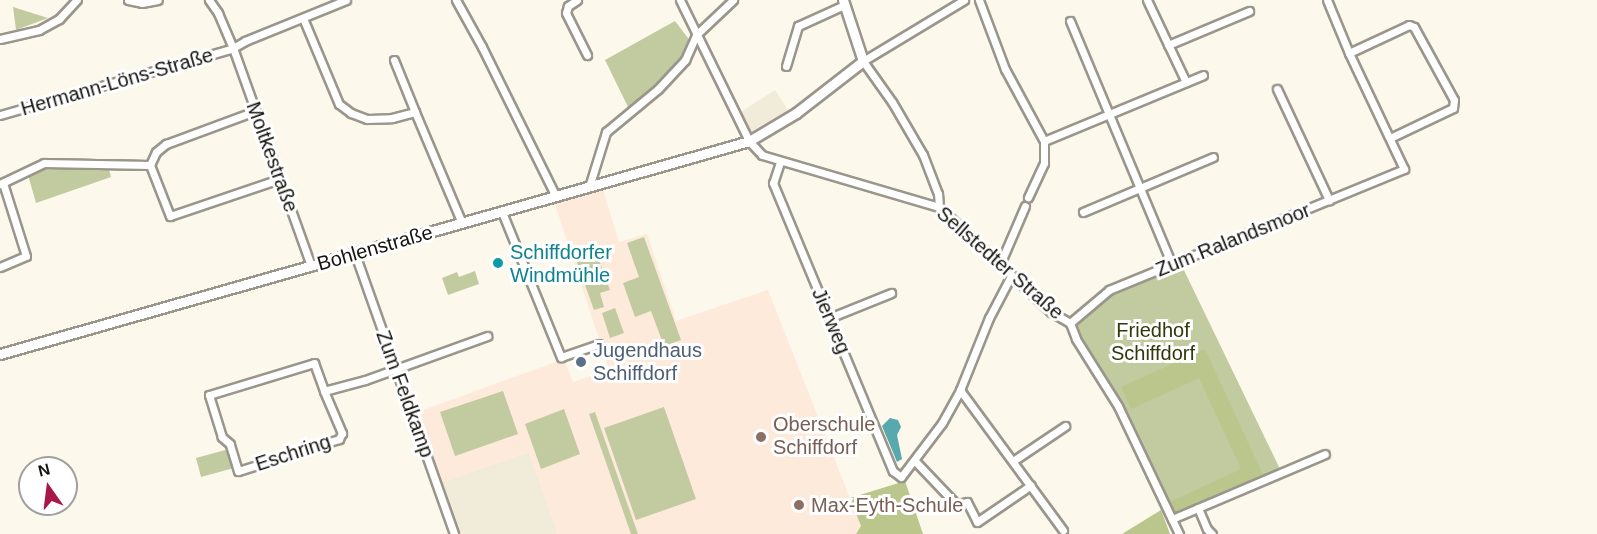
<!DOCTYPE html>
<html>
<head>
<meta charset="utf-8">
<style>
	body { margin:0 }
	#map { position:relative; width:1597px; height:534px; overflow:hidden; background:#fcf8ec; font-family:Helvetica,sans-serif }
	div>[style] { position:absolute }
	[style*='--x'] { left:calc(var(--x)*1px); top:calc(var(--y)*1px); width:calc(var(--w)*1px); rotate:calc(var(--a)*1deg) }
	.built>* { inset:0; background:#f1ecd9 }
	.education>* { inset:0; background:#feeadb }
	.green>* { inset:0; background:#c2cba0 }
	.forest>* { inset:0; background:#bac68c }
	.water>* { inset:0; background:#58a9ad }
	.roads { filter:drop-shadow(2px 0 #9a968b) drop-shadow(-2px 0 #9a968b) drop-shadow(0 2px #9a968b) drop-shadow(0 -2px #9a968b) }
	.street>* { height:7px; margin:-3.5px; padding:0 3.5px; transform-origin:3.5px; border-radius:3.5px; background:#fff }
	.secondary>* { height:9px; margin:-4.5px; padding:0 4.5px; transform-origin:4.5px; border-radius:4.5px; background:#fff }
	.dots>* { width:16px; height:16px; translate:-50% -50%; box-sizing:border-box; border:3px solid #fff; border-radius:50% }
	span { translate:-50% -50%; white-space:nowrap; text-align:center; line-height:1.15; -webkit-text-stroke:6px #fff; paint-order:stroke }
	.street-label { font-size:20px; color:#13120e }
	.culture-label { font-size:20px; color:#0d838f }
	.left { translate:0 -50%; text-align:left }
	.park-label { font-size:20px; color:#31380c }
	.service-label { font-size:20px; color:#4e5e75 }
	.education-label { font-size:20px; color:#785e54 }
	.north { position:absolute; left:18px; top:456px; width:60px; height:60px; box-sizing:border-box; background:#fff; border:2px solid #a1a09f; border-radius:50%; rotate:346deg; font-size:16px; font-weight:700; line-height:24px; text-align:center; color:#13120e }
	.north::after { content:''; display:block; margin:auto; width:21px; height:27px; background:#aa1647; clip-path:polygon(50% 0,100% 100%,50% 72%,0 100%) }
</style>
</head>
<body>
<div id="map">
	<div class="built">
		<i style="clip-path:polygon(775px 90px,788px 110px,750px 132px,741px 112px)"></i>
		<i style="clip-path:polygon(529px 452px,558px 534px,458px 534px,440px 483px)"></i>
	</div>
	<div class="education">
		<i style="clip-path:polygon(602px 187px,619px 242px,647px 234px,676px 321px,768px 290px,861px 526px,856px 534px,558px 534px,529px 452px,440px 483px,415px 413px,564px 359px,573px 382px,609px 370px,554px 201px)"></i>
	</div>
	<div class="green">
		<i style="clip-path:polygon(13px 7px,48px 18px,16px 30px)"></i>
		<i style="clip-path:polygon(675px 21px,691px 42px,682px 58px,655px 87px,629px 109px,605px 60px)"></i>
		<i style="clip-path:polygon(44px 167px,109px 169px,111px 177px,36px 203px,28px 175px)"></i>
		<i style="clip-path:polygon(644px 237px,681px 340px,664px 346px,651px 311px,635px 317px,623px 283px,639px 277px,627px 243px)"></i>
		<i style="clip-path:polygon(591px 249px,594px 258px,598px 257px,610px 290px,600px 293px,604px 307px,594px 310px,574px 254px)"></i>
		<i style="clip-path:polygon(1181px 264px,1280px 469px,1174px 517px,1116px 394px,1078px 334px,1076px 324px,1104px 297px)"></i>
		<i style="clip-path:polygon(475px 271px,479px 284px,448px 295px,442px 278px,457px 272px,459px 277px)"></i>
		<i style="clip-path:polygon(615px 308px,624px 333px,610px 338px,602px 313px)"></i>
		<i style="clip-path:polygon(503px 391px,518px 434px,455px 456px,440px 412px)"></i>
		<i style="clip-path:polygon(664px 407px,696px 499px,636px 520px,604px 428px)"></i>
		<i style="clip-path:polygon(564px 409px,580px 454px,541px 469px,525px 424px)"></i>
		<i style="clip-path:polygon(595px 412px,638px 534px,631px 534px,589px 414px)"></i>
		<i style="clip-path:polygon(229px 449px,234px 468px,201px 477px,196px 458px)"></i>
	</div>
	<div class="forest">
		<i style="clip-path:polygon(1205px 349px,1263px 475px,1176px 515px,1170px 502px,1241px 469px,1199px 378px,1131px 409px,1121px 387px)"></i>
		<i style="clip-path:polygon(905px 481px,923px 534px,856px 534px,861px 526px,850px 498px)"></i>
		<i style="clip-path:polygon(1161px 510px,1170px 534px,1122px 534px)"></i>
	</div>
	<div class="water">
		<i style="clip-path:polygon(890px 418px,898px 420px,901px 427px,897px 435px,902px 459px,897px 462px,882px 426px)"></i>
	</div>
	<div class="roads">
		<div class="street">
			<i style="--x:128;--y:0;--w:14;--a:12"></i>
			<i style="--x:142;--y:3;--w:16;--a:-11"></i>
			<i style="--x:209;--y:0;--w:16;--a:55"></i>
			<i style="--x:218;--y:13;--w:38;--a:67"></i>
			<i style="--x:233;--y:48;--w:232;--a:70.3"></i>
			<i style="--x:456;--y:0;--w:54;--a:61"></i>
			<i style="--x:482;--y:47;--w:167;--a:63.7"></i>
			<i style="--x:577;--y:0;--w:11;--a:146"></i>
			<i style="--x:568;--y:6;--w:7;--a:106"></i>
			<i style="--x:566;--y:13;--w:47;--a:63.4"></i>
			<i style="--x:680;--y:0;--w:157;--a:63.9"></i>
			<i style="--x:749;--y:141;--w:19;--a:47"></i>
			<i style="--x:762;--y:155;--w:184;--a:16.4"></i>
			<i style="--x:939;--y:207;--w:154;--a:43.2"></i>
			<i style="--x:1051;--y:312;--w:22;--a:30"></i>
			<i style="--x:1070;--y:323;--w:17;--a:69"></i>
			<i style="--x:1076;--y:339;--w:79;--a:57.9"></i>
			<i style="--x:1118;--y:406;--w:142;--a:64.5"></i>
			<i style="--x:979;--y:0;--w:74;--a:69.4"></i>
			<i style="--x:1005;--y:69;--w:82;--a:61.6"></i>
			<i style="--x:1044;--y:141;--w:22;--a:90"></i>
			<i style="--x:1044;--y:163;--w:38;--a:115"></i>
			<i style="--x:1147;--y:0;--w:91;--a:64.6"></i>
			<i style="--x:303;--y:18;--w:93;--a:67.3"></i>
			<i style="--x:339;--y:104;--w:15;--a:37"></i>
			<i style="--x:351;--y:113;--w:17;--a:21"></i>
			<i style="--x:367;--y:119;--w:25;--a:-2"></i>
			<i style="--x:392;--y:118;--w:24;--a:-15"></i>
			<i style="--x:415;--y:112;--w:121;--a:67.1"></i>
			<i style="--x:1070;--y:21;--w:264;--a:67.3"></i>
			<i style="--x:0;--y:39;--w:40;--a:-13"></i>
			<i style="--x:39;--y:30;--w:23;--a:-29"></i>
			<i style="--x:59;--y:19;--w:26;--a:-47"></i>
			<i style="--x:1168;--y:45;--w:88;--a:-22.8"></i>
			<i style="--x:1349;--y:53;--w:66;--a:-25"></i>
			<i style="--x:1409;--y:25;--w:5;--a:22"></i>
			<i style="--x:1414;--y:27;--w:83;--a:61.3"></i>
			<i style="--x:1454;--y:100;--w:8;--a:97"></i>
			<i style="--x:1453;--y:108;--w:70;--a:154.5"></i>
			<i style="--x:394;--y:60;--w:56;--a:68"></i>
			<i style="--x:786;--y:66;--w:42;--a:-73.3"></i>
			<i style="--x:798;--y:26;--w:51;--a:-24.5"></i>
			<i style="--x:1277;--y:89;--w:123;--a:64.9"></i>
			<i style="--x:0;--y:115;--w:242;--a:-16"></i>
			<i style="--x:233;--y:48;--w:14;--a:-30"></i>
			<i style="--x:245;--y:41;--w:109;--a:-22.1"></i>
			<i style="--x:1044;--y:141;--w:172;--a:-22.5"></i>
			<i style="--x:780;--y:162;--w:22;--a:108"></i>
			<i style="--x:773;--y:183;--w:312;--a:67.4"></i>
			<i style="--x:893;--y:471;--w:10;--a:37"></i>
			<i style="--x:901;--y:477;--w:68;--a:-52.8"></i>
			<i style="--x:942;--y:423;--w:38;--a:-61"></i>
			<i style="--x:960;--y:390;--w:78;--a:-68.1"></i>
			<i style="--x:989;--y:318;--w:47;--a:-62.4"></i>
			<i style="--x:150;--y:165;--w:55;--a:68.6"></i>
			<i style="--x:170;--y:216;--w:115;--a:-18.7"></i>
			<i style="--x:0;--y:184;--w:49;--a:-25.5"></i>
			<i style="--x:44;--y:163;--w:106;--a:1.1"></i>
			<i style="--x:150;--y:165;--w:14;--a:-65"></i>
			<i style="--x:156;--y:152;--w:13;--a:-39"></i>
			<i style="--x:166;--y:144;--w:95;--a:-20.3"></i>
			<i style="--x:589;--y:187;--w:58;--a:-72.8"></i>
			<i style="--x:606;--y:132;--w:67;--a:-39.6"></i>
			<i style="--x:658;--y:89;--w:40;--a:-47"></i>
			<i style="--x:685;--y:60;--w:27;--a:-66"></i>
			<i style="--x:696;--y:35;--w:51;--a:-43.4"></i>
			<i style="--x:939;--y:207;--w:13;--a:-94"></i>
			<i style="--x:938;--y:194;--w:42;--a:-111"></i>
			<i style="--x:923;--y:155;--w:61;--a:-120.3"></i>
			<i style="--x:892;--y:102;--w:50;--a:-125.3"></i>
			<i style="--x:863;--y:61;--w:118;--a:-31.1"></i>
			<i style="--x:502;--y:212;--w:157;--a:67.9"></i>
			<i style="--x:561;--y:357;--w:40;--a:-18.9"></i>
			<i style="--x:1083;--y:212;--w:141;--a:-22.9"></i>
			<i style="--x:355;--y:254;--w:297;--a:70.5"></i>
			<i style="--x:1000;--y:264;--w:63;--a:-66.7"></i>
			<i style="--x:0;--y:267;--w:28;--a:-23"></i>
			<i style="--x:26;--y:256;--w:77;--a:-107.5"></i>
			<i style="--x:829;--y:318;--w:67;--a:-22"></i>
			<i style="--x:1070;--y:323;--w:51;--a:-40.2"></i>
			<i style="--x:1109;--y:290;--w:319;--a:-22.3"></i>
			<i style="--x:1404;--y:169;--w:128;--a:-115.4"></i>
			<i style="--x:1349;--y:53;--w:57;--a:-112.5"></i>
			<i style="--x:960;--y:390;--w:174;--a:53.7"></i>
			<i style="--x:324;--y:391;--w:46;--a:66.8"></i>
			<i style="--x:342;--y:433;--w:7;--a:117"></i>
			<i style="--x:339;--y:439;--w:106;--a:162.4"></i>
			<i style="--x:238;--y:471;--w:28;--a:-107"></i>
			<i style="--x:230;--y:444;--w:11;--a:-139"></i>
			<i style="--x:222;--y:437;--w:44;--a:-107.2"></i>
			<i style="--x:209;--y:395;--w:110;--a:-16.9"></i>
			<i style="--x:314;--y:363;--w:30;--a:70"></i>
			<i style="--x:324;--y:391;--w:42;--a:-15"></i>
			<i style="--x:365;--y:380;--w:130;--a:-19.8"></i>
			<i style="--x:915;--y:461;--w:59;--a:46.4"></i>
			<i style="--x:956;--y:504;--w:11;--a:-10"></i>
			<i style="--x:967;--y:502;--w:22;--a:63"></i>
			<i style="--x:977;--y:522;--w:65;--a:-34.4"></i>
			<i style="--x:1013;--y:461;--w:63;--a:-33.9"></i>
			<i style="--x:1198;--y:508;--w:23;--a:67"></i>
			<i style="--x:1207;--y:529;--w:7;--a:45"></i>
			<i style="--x:1172;--y:519;--w:166;--a:-23"></i>
		</div>
		<div class="secondary">
			<i style="--x:0;--y:354;--w:779;--a:-15.87"></i>
			<i style="--x:749;--y:141;--w:55;--a:-30.8"></i>
			<i style="--x:796;--y:113;--w:85;--a:-37.8"></i>
			<i style="--x:863;--y:61;--w:64;--a:-108.2"></i>
		</div>
	</div>
	<div class="dots">
		<i style="left:498px;top:263px;background:#0f9aa8"></i>
		<i style="left:581px;top:362px;background:#5c6f8a"></i>
		<i style="left:761px;top:437px;background:#8d6e63"></i>
		<i style="left:799px;top:505px;background:#8d6e63"></i>
	</div>
	<div class="street-label">
		<span style="left:117px;top:82px;rotate:-16deg">Hermann-Löns-Straße</span>
		<span style="left:272px;top:157px;rotate:70deg">Moltkestraße</span>
		<span style="left:1233px;top:240px;rotate:-22deg">Zum Ralandsmoor</span>
		<span style="left:375px;top:248px;rotate:-16deg">Bohlenstraße</span>
		<span style="left:1000px;top:263px;rotate:41deg">Sellstedter Straße</span>
		<span style="left:831px;top:321px;rotate:67deg">Jierweg</span>
		<span style="left:405px;top:394px;rotate:70deg">Zum Feldkamp</span>
		<span style="left:293px;top:453px;rotate:-18deg">Eschring</span>
	</div>
	<div class="culture-label">
		<span class="left" style="left:510px;top:264px">Schiffdorfer<br>Windmühle</span>
	</div>
	<div class="park-label">
		<span style="left:1153px;top:342px">Friedhof<br>Schiffdorf</span>
	</div>
	<div class="service-label">
		<span class="left" style="left:593px;top:362px">Jugendhaus<br>Schiffdorf</span>
	</div>
	<div class="education-label">
		<span class="left" style="left:773px;top:436px">Oberschule<br>Schiffdorf</span>
		<span class="left" style="left:811px;top:505px">Max-Eyth-Schule</span>
	</div>
	<div class="north">N</div>
</div>
</body>
</html>
